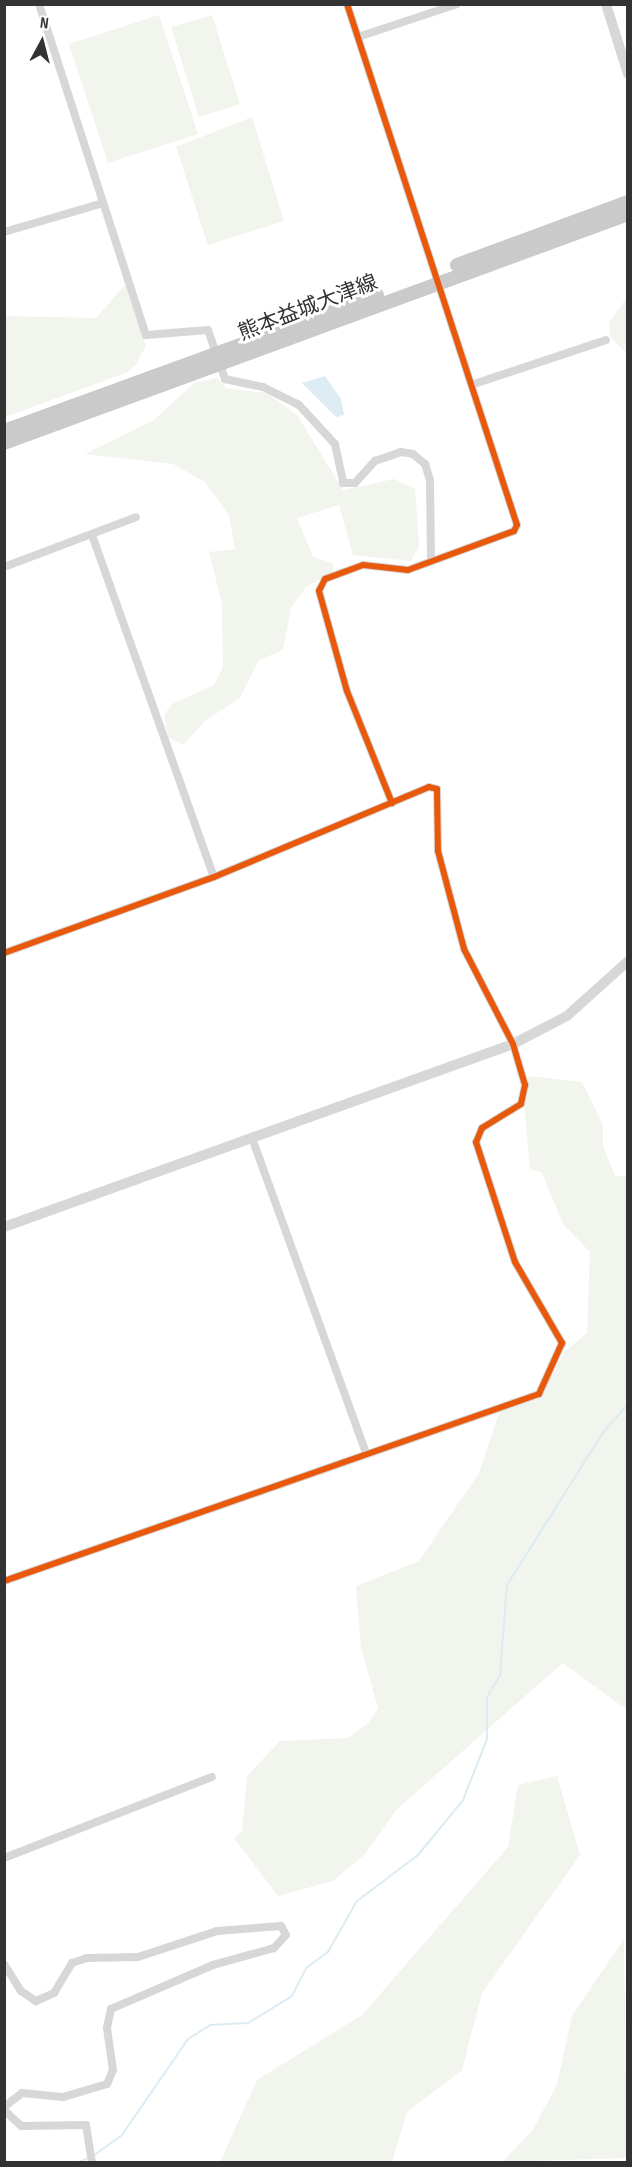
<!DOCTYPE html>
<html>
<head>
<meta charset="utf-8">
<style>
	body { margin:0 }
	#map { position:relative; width:632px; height:2167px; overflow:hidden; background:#fff; font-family:"Sofia Sans Condensed","Noto Sans JP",sans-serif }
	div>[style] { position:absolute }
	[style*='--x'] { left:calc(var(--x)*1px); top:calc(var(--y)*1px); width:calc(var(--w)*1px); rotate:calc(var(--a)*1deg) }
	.green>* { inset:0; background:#f1f5ed }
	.water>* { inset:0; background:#ddebf3 }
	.stream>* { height:2px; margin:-1px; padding:0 1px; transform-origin:1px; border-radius:1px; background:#ddebf3 }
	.minor>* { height:8px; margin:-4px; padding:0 4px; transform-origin:4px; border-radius:4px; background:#d7d7d7 }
	.tertiary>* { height:10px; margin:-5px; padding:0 5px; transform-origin:5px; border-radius:5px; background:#d7d7d7 }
	.primary>* { height:14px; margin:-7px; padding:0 7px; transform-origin:7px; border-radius:7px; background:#cacaca }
	.cycleway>* { height:6px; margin:-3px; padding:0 3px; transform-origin:3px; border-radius:3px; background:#e8590c }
	span { translate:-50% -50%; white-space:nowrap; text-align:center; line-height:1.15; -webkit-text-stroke:6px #fff; paint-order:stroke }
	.street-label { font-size:21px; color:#333 }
	.frame { position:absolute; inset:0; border:6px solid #333; pointer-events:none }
	.north { position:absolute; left:12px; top:12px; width:60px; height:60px; -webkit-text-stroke:4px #fff; paint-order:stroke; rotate:7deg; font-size:16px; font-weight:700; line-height:24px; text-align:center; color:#333 }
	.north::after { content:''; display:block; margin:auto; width:21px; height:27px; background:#333; clip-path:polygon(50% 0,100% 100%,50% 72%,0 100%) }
</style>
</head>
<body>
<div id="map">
	<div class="green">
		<i style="clip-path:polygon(159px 15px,198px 134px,108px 163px,69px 44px)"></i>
		<i style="clip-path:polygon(212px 15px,240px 104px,199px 117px,171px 27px)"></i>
		<i style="clip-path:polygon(252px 117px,284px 221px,208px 245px,176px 147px)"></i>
		<i style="clip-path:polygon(125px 285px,146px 346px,136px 364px,128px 372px,5px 417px,5px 316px,96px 318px)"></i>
		<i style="clip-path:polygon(627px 297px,627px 353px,610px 337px,609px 323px)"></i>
		<i style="clip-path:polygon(217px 378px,226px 388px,267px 393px,297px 415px,343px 490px,394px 479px,415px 489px,419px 546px,411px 561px,353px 555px,339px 505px,297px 518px,313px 557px,333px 563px,333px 572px,306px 587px,291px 608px,283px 650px,259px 660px,239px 699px,206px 720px,183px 745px,168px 737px,164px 715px,172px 704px,214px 685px,223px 667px,222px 604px,209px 552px,235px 549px,229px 515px,205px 482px,173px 464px,85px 454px,154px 420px,194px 383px)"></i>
		<i style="clip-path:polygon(528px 1076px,582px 1082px,603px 1125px,603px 1146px,615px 1176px,627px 1176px,627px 1710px,563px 1663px,397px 1809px,364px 1855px,333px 1881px,278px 1896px,234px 1838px,242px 1832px,247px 1776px,280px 1741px,348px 1738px,369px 1722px,378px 1708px,361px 1648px,356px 1586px,419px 1561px,479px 1473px,500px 1410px,540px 1398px,564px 1352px,587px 1333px,590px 1252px,563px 1224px,542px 1173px,530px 1169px,524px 1104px)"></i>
		<i style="clip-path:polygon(557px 1776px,580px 1855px,482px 1993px,462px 2070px,407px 2112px,392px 2162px,220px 2162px,257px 2080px,362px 2015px,508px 1847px,518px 1785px)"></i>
		<i style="clip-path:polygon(624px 1939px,627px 2158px,502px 2162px,532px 2131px,557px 2085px,572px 2016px)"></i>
	</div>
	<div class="water">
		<i style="clip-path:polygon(325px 376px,341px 399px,344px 415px,336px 417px,302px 383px)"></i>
	</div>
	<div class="stream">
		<i style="--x:93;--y:2156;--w:36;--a:-36"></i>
		<i style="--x:122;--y:2135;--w:116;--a:-55.5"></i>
		<i style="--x:188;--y:2039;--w:26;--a:-32"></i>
		<i style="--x:210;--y:2025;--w:38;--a:-3"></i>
		<i style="--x:248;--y:2023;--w:52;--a:-31.5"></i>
		<i style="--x:292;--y:1996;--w:31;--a:-63"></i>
		<i style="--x:306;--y:1968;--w:27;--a:-36"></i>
		<i style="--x:328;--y:1952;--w:59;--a:-60.4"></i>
		<i style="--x:357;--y:1901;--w:76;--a:-37"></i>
		<i style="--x:418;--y:1855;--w:71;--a:-50.7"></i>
		<i style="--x:463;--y:1800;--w:66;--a:-68.5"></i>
		<i style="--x:487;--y:1739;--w:42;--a:-90"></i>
		<i style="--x:487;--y:1697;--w:26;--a:-59"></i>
		<i style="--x:500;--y:1675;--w:90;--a:-85.6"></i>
		<i style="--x:507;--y:1585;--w:178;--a:-57.8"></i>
		<i style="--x:602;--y:1434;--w:40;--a:-49"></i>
		<i style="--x:79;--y:2162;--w:10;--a:-24"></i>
	</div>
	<div class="minor">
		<i style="--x:39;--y:4;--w:348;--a:72.1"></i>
		<i style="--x:146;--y:335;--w:62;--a:-4.6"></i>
		<i style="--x:208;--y:330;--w:52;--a:70.9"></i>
		<i style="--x:225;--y:379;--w:39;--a:12"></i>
		<i style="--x:263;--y:387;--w:40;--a:26.6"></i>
		<i style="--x:299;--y:405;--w:53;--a:47.3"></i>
		<i style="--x:335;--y:444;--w:40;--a:78"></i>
		<i style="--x:343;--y:483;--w:12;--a:0"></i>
		<i style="--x:355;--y:483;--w:30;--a:-48"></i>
		<i style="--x:375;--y:461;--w:28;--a:-19"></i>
		<i style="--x:401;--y:452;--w:12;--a:9"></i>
		<i style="--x:413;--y:454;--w:16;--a:40"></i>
		<i style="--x:425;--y:464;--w:17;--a:73"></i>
		<i style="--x:430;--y:480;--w:81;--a:89.3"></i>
		<i style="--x:347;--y:4;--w:548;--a:71.93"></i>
		<i style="--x:517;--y:525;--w:7;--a:117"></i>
		<i style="--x:514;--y:531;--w:113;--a:159.8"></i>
		<i style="--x:408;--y:570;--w:45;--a:-173.7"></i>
		<i style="--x:363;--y:565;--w:40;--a:159.8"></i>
		<i style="--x:325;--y:579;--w:13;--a:117"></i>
		<i style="--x:319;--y:591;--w:104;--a:74.4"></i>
		<i style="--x:347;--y:691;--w:121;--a:68.1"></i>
		<i style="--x:358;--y:37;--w:104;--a:-18.4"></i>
		<i style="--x:4;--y:232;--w:103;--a:-16.3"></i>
		<i style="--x:474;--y:384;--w:139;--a:-18.4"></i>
		<i style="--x:92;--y:535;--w:363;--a:70.4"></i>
		<i style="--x:4;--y:567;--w:141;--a:-20.7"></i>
		<i style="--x:4;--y:953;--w:223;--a:-19.9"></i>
		<i style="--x:214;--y:877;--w:233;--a:-22.7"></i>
		<i style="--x:429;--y:787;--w:8;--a:14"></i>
		<i style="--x:437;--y:789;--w:62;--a:89.1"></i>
		<i style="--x:438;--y:851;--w:101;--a:75.1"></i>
		<i style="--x:464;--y:949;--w:107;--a:62.7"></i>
		<i style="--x:513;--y:1044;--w:43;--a:73.7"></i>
		<i style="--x:525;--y:1085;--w:19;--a:102"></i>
		<i style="--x:521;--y:1104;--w:46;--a:148.4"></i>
		<i style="--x:482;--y:1128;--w:15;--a:113"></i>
		<i style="--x:476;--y:1142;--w:126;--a:72"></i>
		<i style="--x:515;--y:1262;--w:94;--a:59.9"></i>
		<i style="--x:562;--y:1343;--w:56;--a:114.3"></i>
		<i style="--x:539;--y:1394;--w:567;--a:160.73"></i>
		<i style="--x:252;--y:1138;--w:335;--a:70.1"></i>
		<i style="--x:4;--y:1858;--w:223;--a:-21.3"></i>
		<i style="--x:4;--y:1964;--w:32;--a:58"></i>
		<i style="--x:21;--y:1991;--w:18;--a:34"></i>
		<i style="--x:36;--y:2001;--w:20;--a:-24"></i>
		<i style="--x:54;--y:1993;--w:35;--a:-59"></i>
		<i style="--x:72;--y:1963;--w:16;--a:-18"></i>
		<i style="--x:87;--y:1958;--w:51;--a:-1.1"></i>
		<i style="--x:138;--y:1957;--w:83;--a:-18.2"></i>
		<i style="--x:217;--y:1931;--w:64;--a:-4.5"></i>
		<i style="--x:281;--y:1926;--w:10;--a:61"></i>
		<i style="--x:286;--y:1935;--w:18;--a:133"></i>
		<i style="--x:274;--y:1948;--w:63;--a:164.4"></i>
		<i style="--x:213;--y:1965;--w:111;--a:156.7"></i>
		<i style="--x:111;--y:2009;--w:19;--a:102"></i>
		<i style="--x:107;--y:2028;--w:42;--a:81.9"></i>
		<i style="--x:113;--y:2070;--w:15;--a:113"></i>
		<i style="--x:107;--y:2084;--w:46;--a:163.5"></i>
		<i style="--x:63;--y:2097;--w:41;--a:-174.4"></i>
		<i style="--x:22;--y:2093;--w:23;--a:142"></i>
		<i style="--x:4;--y:2110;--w:23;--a:43"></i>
		<i style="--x:21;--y:2126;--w:65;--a:-0.9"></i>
		<i style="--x:86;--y:2125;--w:37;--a:81"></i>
	</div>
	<div class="tertiary">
		<i style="--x:606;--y:4;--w:73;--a:72.6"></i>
		<i style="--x:4;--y:1227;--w:541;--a:-19.77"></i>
		<i style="--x:513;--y:1044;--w:61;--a:-27.4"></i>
		<i style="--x:567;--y:1016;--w:82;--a:-42"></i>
	</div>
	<div class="primary">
		<i style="--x:457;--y:265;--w:182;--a:-20.2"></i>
		<i style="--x:4;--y:431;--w:397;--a:-20"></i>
		<i style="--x:4;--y:443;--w:665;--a:-20.15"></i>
	</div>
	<div class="cycleway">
		<i style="--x:347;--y:4;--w:548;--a:71.93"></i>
		<i style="--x:517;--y:525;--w:7;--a:117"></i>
		<i style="--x:514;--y:531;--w:113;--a:159.8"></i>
		<i style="--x:408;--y:570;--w:45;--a:-173.7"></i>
		<i style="--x:363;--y:565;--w:40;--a:159.8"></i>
		<i style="--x:325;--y:579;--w:13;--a:117"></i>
		<i style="--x:319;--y:591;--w:104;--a:74.4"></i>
		<i style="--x:347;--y:691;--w:121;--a:68.1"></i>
		<i style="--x:4;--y:953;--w:223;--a:-19.9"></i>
		<i style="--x:214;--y:877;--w:233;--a:-22.7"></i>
		<i style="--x:429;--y:787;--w:8;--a:14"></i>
		<i style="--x:437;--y:789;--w:62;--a:89.1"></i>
		<i style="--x:438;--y:851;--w:101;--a:75.1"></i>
		<i style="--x:464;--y:949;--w:107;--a:62.7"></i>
		<i style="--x:513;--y:1044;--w:43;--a:73.7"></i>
		<i style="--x:525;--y:1085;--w:19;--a:102"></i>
		<i style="--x:521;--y:1104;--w:46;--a:148.4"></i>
		<i style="--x:482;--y:1128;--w:15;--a:113"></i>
		<i style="--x:476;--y:1142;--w:126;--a:72"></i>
		<i style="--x:515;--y:1262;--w:94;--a:59.9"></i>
		<i style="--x:562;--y:1343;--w:56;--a:114.3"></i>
		<i style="--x:539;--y:1394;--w:567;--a:160.73"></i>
	</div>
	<div class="street-label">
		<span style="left:308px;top:308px;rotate:-21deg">熊本益城大津線</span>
	</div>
	<div class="frame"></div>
	<div class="north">N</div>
</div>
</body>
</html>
